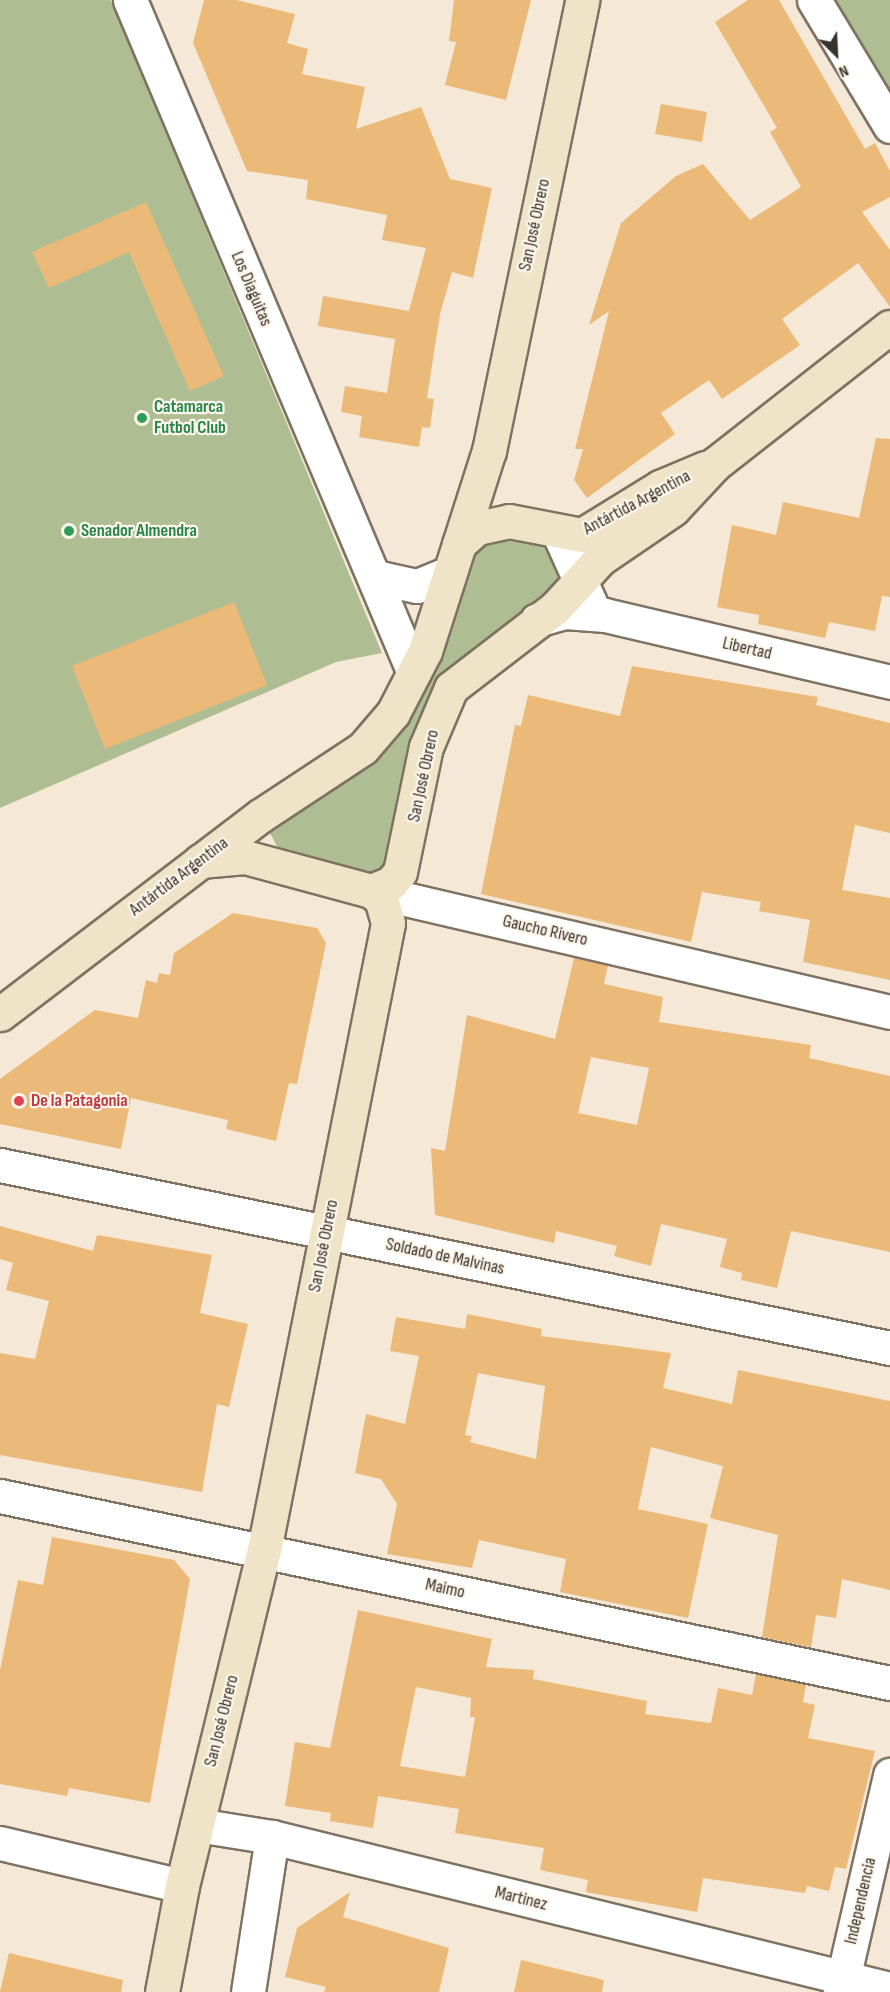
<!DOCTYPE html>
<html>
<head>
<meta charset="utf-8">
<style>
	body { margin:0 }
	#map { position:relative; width:890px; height:1992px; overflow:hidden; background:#f5e8d6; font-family:"Sofia Sans Condensed",sans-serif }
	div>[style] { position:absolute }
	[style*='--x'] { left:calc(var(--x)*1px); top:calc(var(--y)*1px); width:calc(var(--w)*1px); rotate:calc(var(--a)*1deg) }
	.green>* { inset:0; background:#aebe92 }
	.building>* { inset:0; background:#ebba79 }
	.roads { filter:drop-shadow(2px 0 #7e7262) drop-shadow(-2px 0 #7e7262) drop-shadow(0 2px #7e7262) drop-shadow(0 -2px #7e7262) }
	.street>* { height:33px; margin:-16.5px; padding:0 16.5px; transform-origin:16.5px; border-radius:16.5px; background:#fff }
	.secondary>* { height:33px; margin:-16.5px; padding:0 16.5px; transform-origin:16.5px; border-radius:16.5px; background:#efe4c7 }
	.dots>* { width:16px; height:16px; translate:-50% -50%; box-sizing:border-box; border:3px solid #fef6eb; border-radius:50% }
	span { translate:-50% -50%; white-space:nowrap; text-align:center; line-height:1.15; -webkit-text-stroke:4.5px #fef6eb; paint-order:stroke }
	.street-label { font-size:18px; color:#38332c }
	.leisure-label { font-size:18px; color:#27864d; font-weight:700 }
	.left { translate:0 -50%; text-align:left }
	.health-label { font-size:18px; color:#be3a42; font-weight:700 }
	.north { position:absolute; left:806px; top:24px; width:60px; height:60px; -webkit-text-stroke:4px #fef6eb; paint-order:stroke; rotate:156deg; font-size:16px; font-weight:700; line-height:24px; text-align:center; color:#38332c }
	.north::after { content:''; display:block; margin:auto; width:21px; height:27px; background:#38332c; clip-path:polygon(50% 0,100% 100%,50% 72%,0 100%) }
</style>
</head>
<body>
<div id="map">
	<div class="green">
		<i style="clip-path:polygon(0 0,111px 0,382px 653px,336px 662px,0 808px)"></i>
		<i style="clip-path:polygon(816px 0,890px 0,890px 125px)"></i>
		<i style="clip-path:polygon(504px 534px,536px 539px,550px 548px,561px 572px,558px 590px,452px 666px,419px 720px,385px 868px,376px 874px,281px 854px,270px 833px,279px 821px,359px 769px,465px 565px,481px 541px)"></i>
	</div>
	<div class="building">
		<i style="clip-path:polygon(204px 0,236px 0,295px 14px,287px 43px,308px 49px,302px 74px,365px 87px,356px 129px,421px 107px,450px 179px,492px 188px,473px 278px,452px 272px,440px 314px,427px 398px,434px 399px,430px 428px,422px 427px,419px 447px,359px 437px,362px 416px,341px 412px,345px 386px,387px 393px,395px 339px,318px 326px,323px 296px,409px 311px,426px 248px,382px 240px,387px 215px,306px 199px,308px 180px,247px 171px,193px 43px)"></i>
		<i style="clip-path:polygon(454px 0,531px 0,506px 100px,445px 85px,456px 42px,449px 41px)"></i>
		<i style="clip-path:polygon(748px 0,779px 0,865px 149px,875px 143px,890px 171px,890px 197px,862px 212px,890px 250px,890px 307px,858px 263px,782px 319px,800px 345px,722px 399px,709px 380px,661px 413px,675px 434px,587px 498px,574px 480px,583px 449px,575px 449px,609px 311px,589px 325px,621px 223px,676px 176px,703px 164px,750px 220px,801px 187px,770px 132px,777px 128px,715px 22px)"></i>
		<i style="clip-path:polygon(661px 104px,707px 112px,702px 142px,655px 134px)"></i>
		<i style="clip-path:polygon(146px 202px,224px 376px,190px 391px,129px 252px,49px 288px,32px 252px)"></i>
		<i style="clip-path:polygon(876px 438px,890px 439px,890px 597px,882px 596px,875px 631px,829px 622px,825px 638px,758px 624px,759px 615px,717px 607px,732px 525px,776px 535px,783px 502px,859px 518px)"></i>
		<i style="clip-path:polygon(234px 602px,267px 685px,105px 749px,72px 666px)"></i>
		<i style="clip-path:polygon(632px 666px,818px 697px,816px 705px,890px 723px,890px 833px,855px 825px,842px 890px,890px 898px,890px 980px,803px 962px,810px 920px,759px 911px,761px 902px,702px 892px,691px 942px,481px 894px,515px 725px,521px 726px,528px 695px,620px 716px)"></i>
		<i style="clip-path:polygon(233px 913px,317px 928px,326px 943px,297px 1084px,289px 1083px,276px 1141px,226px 1129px,228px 1120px,131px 1098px,121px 1149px,0 1124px,0 1079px,95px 1010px,138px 1018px,146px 980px,157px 983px,159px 973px,170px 975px,174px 953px)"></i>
		<i style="clip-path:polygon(evenodd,574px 958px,608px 965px,604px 984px,663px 997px,659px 1022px,811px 1045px,809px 1058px,890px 1076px,890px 1252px,791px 1231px,777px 1288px,741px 1280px,742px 1273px,720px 1267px,727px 1239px,661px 1224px,651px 1266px,614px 1256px,617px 1246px,556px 1231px,554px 1243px,435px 1215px,431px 1148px,445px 1151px,467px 1015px,555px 1039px,574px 958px,591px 1057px,649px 1068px,637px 1125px,578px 1113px,591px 1057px)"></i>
		<i style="clip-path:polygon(0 1226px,93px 1251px,97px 1235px,212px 1255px,200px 1313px,248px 1324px,229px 1407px,217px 1404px,202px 1492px,0 1455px,0 1353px,35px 1359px,49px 1301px,6px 1290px,13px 1263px,0 1259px)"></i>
		<i style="clip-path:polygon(evenodd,467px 1314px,542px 1329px,541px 1336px,671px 1353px,663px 1388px,732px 1404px,738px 1370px,890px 1401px,890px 1590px,842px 1579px,836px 1618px,816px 1615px,811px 1647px,762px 1637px,778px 1535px,710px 1518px,723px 1466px,651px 1447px,638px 1509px,708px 1524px,688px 1618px,560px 1592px,566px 1559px,479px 1540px,472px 1568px,387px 1554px,397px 1504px,381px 1479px,355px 1473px,366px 1414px,405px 1424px,419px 1356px,390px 1351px,396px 1317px,465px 1329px,467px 1314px,478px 1373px,545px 1386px,536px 1459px,470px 1442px,472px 1436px,465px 1435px,478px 1373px)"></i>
		<i style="clip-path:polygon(52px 1537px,174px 1560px,190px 1579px,150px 1803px,69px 1788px,67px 1796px,0 1784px,0 1670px,18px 1580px,43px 1585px)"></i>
		<i style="clip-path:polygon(evenodd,358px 1610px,492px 1639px,486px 1667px,534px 1670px,533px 1679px,647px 1701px,645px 1714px,711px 1723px,718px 1688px,752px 1695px,756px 1674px,806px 1684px,803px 1702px,815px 1705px,808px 1738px,875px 1751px,846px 1869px,835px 1867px,829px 1891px,807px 1886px,805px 1893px,703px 1878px,697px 1912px,586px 1892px,588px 1880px,540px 1870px,544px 1848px,455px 1833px,459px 1809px,378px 1796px,373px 1828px,330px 1821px,331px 1813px,285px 1806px,295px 1742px,330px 1748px,358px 1610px,416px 1687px,471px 1698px,470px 1717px,475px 1717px,465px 1777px,400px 1766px,416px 1687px)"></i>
		<i style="clip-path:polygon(350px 1892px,343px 1917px,449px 1948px,439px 1992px,324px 1992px,326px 1987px,285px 1977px,297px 1928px)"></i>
		<i style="clip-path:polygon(9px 1953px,123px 1980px,121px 1992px,0 1992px)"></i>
		<i style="clip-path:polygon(521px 1960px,604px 1980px,602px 1992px,514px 1992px)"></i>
	</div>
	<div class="roads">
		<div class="street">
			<i style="--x:130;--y:0;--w:730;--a:67.12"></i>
			<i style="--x:814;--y:0;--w:147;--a:58.9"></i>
			<i style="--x:559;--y:534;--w:78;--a:65.7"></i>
			<i style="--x:375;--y:577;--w:43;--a:12.1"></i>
			<i style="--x:417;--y:586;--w:35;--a:-22"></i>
			<i style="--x:537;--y:620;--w:29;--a:-16"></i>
			<i style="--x:565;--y:612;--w:40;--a:4.3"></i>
			<i style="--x:605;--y:615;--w:293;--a:13.2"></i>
			<i style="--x:371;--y:891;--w:533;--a:13.12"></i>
			<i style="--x:0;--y:1165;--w:909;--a:11.62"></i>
			<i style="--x:0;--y:1496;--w:909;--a:11.87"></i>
			<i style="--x:197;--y:1825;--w:76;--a:9.1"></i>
			<i style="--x:272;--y:1837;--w:636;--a:13.82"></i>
			<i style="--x:0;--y:1843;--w:187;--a:13.3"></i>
			<i style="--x:248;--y:1992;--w:157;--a:-81.2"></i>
			<i style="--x:840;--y:1992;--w:223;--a:-77"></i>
		</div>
		<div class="secondary">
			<i style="--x:459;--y:544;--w:24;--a:-42"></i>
			<i style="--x:477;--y:528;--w:33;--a:-12"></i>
			<i style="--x:509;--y:521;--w:74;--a:10.9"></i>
			<i style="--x:582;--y:535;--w:92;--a:-31.6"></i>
			<i style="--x:660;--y:487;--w:49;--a:-22.9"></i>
			<i style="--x:371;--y:891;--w:22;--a:-22"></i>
			<i style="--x:391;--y:883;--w:14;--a:-51"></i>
			<i style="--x:400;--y:872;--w:128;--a:-78.3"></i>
			<i style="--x:426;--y:747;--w:64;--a:-67"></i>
			<i style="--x:451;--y:688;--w:131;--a:-37.6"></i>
			<i style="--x:555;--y:608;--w:67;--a:-47.4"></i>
			<i style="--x:600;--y:559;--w:88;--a:-34.4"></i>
			<i style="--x:673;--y:509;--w:62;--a:-47"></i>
			<i style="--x:715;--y:464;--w:222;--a:-38.1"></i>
			<i style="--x:0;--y:1014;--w:327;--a:-37.3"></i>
			<i style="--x:260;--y:816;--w:123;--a:-33.4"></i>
			<i style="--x:363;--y:748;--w:46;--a:-49.4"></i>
			<i style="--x:393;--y:713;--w:70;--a:-62.7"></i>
			<i style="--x:425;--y:651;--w:210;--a:-72.3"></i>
			<i style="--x:489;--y:451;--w:460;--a:-78.3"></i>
			<i style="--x:162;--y:1992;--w:108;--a:-79.3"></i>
			<i style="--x:182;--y:1886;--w:346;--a:-76.3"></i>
			<i style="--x:264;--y:1550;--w:639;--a:-78.81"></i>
			<i style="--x:388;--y:923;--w:25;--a:-106"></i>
			<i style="--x:381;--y:899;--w:13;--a:-141"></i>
			<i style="--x:371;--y:891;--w:131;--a:-164.9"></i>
			<i style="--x:245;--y:857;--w:45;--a:174.9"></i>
		</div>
	</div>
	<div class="dots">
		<i style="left:142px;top:418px;background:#2e9e5b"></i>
		<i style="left:69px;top:531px;background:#2e9e5b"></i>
		<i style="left:19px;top:1101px;background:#e0444e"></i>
	</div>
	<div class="street-label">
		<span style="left:535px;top:225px;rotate:-78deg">San José Obrero</span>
		<span style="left:251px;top:289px;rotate:67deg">Los Diaguitas</span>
		<span style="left:637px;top:503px;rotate:-28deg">Antártida Argentina</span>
		<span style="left:747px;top:649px;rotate:13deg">Libertad</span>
		<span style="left:424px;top:776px;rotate:-78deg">San José Obrero</span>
		<span style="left:179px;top:877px;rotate:-37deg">Antártida Argentina</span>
		<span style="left:545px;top:931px;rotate:13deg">Gaucho Rivero</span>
		<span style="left:324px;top:1246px;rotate:-79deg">San José Obrero</span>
		<span style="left:445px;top:1257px;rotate:12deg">Soldado de Malvinas</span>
		<span style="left:445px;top:1589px;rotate:12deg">Maimo</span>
		<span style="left:222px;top:1721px;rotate:-76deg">San José Obrero</span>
		<span style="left:521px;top:1899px;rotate:14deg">Martinez</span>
		<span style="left:861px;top:1901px;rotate:-77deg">Independencia</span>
	</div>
	<div class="leisure-label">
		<span class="left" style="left:154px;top:418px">Catamarca<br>Futbol Club</span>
		<span class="left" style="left:81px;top:531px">Senador Almendra</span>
	</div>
	<div class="health-label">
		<span class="left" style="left:31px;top:1101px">De la Patagonia</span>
	</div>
	<div class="north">N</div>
</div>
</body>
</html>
